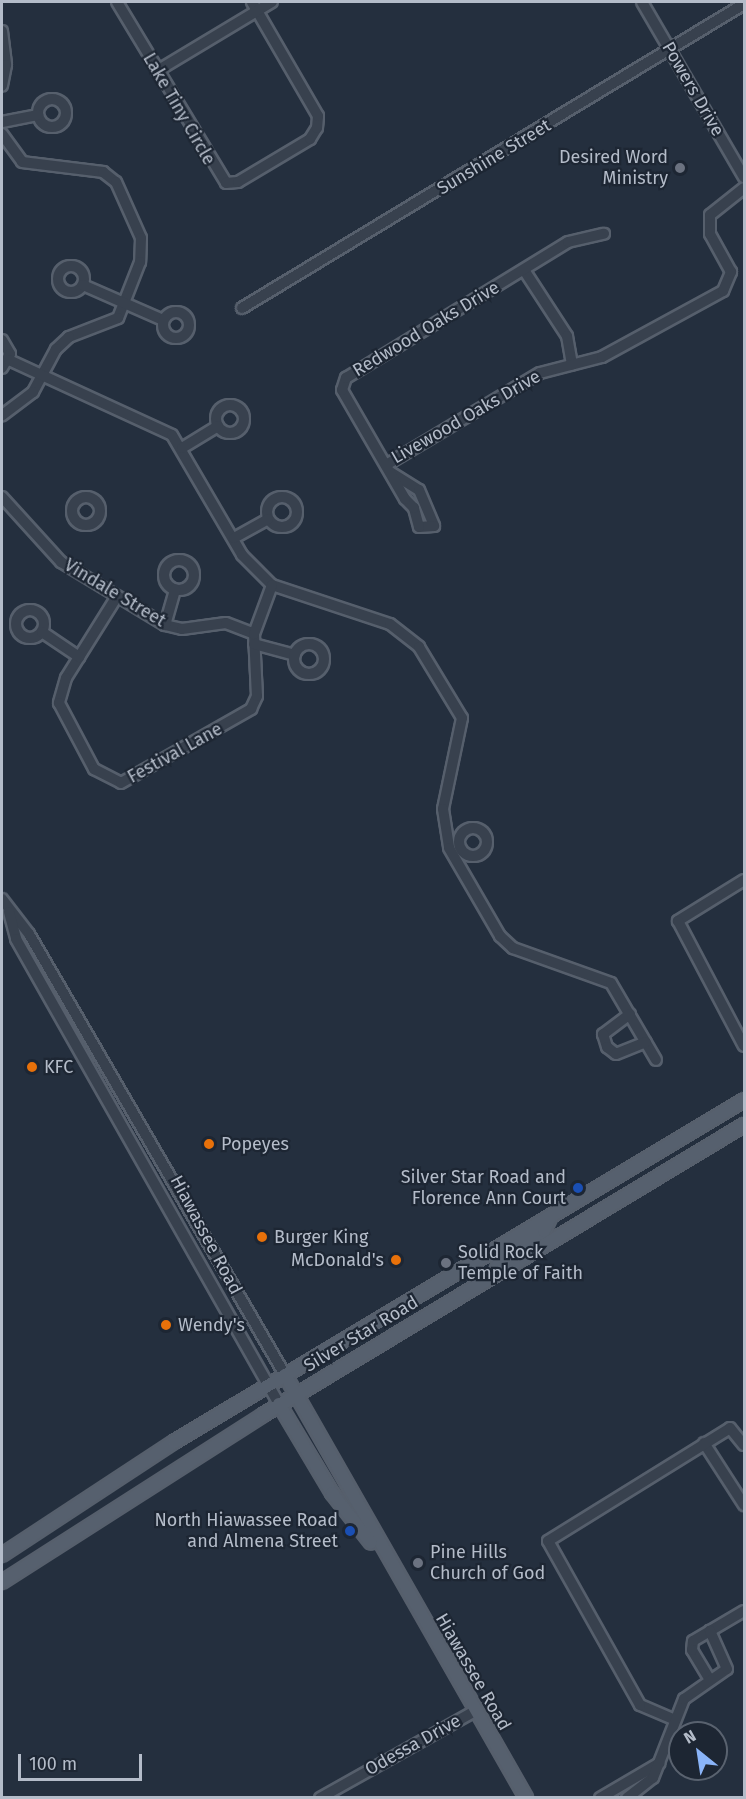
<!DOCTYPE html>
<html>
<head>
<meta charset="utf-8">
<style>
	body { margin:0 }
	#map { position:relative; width:746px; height:1799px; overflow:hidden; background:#242f3e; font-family:"Fira Sans",sans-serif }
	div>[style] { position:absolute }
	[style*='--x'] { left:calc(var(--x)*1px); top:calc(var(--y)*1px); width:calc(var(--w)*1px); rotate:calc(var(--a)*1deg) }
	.roads { filter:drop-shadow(2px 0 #565f6c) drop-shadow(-2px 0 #565f6c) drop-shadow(0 2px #565f6c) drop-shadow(0 -2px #565f6c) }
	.minor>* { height:10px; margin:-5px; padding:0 5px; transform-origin:5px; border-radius:5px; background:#38414e }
	.minor>.ring { margin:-5px; padding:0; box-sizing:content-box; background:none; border:10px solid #38414e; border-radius:50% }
	.major>* { height:12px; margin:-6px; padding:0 6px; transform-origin:6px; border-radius:6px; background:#56606e }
	.dots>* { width:16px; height:16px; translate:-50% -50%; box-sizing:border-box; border:3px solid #1d2633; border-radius:50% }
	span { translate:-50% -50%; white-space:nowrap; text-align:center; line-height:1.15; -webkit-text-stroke:4.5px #1d2633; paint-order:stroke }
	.street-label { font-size:18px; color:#b4bcc9 }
	.poi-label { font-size:18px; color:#b4bcc9 }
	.right { translate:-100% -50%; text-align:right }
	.left { translate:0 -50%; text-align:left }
	.frame { position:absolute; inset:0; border:3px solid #b4bcc9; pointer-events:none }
	.north { position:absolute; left:668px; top:1721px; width:60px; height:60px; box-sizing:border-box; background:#1d2633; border:2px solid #59626f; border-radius:50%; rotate:330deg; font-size:16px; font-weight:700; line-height:24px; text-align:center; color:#b4bcc9 }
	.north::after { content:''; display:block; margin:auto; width:21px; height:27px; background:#8ab4f8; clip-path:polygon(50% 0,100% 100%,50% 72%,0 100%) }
	.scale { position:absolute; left:18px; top:1754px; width:124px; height:27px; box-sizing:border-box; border:3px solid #b4bcc9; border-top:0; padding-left:8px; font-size:18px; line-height:21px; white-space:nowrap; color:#b4bcc9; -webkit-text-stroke:4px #1d2633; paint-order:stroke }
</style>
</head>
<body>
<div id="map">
	<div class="roads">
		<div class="minor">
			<i style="--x:117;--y:2;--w:211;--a:58.9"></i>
			<i style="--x:226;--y:183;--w:12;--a:-5"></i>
			<i style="--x:238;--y:182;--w:84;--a:-30.8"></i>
			<i style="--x:310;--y:139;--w:13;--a:-58"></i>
			<i style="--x:317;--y:128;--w:12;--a:-85"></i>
			<i style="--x:318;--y:116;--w:132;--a:-120.1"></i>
			<i style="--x:642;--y:2;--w:203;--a:59.8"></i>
			<i style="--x:2;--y:31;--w:34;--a:83"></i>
			<i style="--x:6;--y:65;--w:21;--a:101"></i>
			<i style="--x:157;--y:71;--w:134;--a:-31"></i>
			<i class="ring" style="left:38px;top:99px;width:18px;height:18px"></i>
			<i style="--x:2;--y:122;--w:37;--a:-11"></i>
			<i style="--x:2;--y:134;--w:34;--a:54"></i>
			<i style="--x:22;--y:162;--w:82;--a:7"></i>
			<i style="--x:103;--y:172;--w:16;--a:38"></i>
			<i style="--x:116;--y:182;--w:61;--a:65.9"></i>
			<i style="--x:141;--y:238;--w:24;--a:92"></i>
			<i style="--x:140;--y:262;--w:60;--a:111.4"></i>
			<i style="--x:118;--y:318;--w:53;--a:158.8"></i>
			<i style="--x:69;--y:337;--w:18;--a:137"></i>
			<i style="--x:56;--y:349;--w:49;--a:118.1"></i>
			<i style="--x:33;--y:392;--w:39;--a:143"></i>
			<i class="ring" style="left:58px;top:266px;width:16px;height:16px"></i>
			<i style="--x:524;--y:270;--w:79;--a:56.9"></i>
			<i style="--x:567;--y:336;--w:29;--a:80"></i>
			<i style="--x:83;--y:285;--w:87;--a:23.6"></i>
			<i style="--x:242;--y:308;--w:587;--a:-31.2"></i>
			<i class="ring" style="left:163px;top:312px;width:16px;height:16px"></i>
			<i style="--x:2;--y:340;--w:16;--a:60"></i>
			<i style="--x:10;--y:354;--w:16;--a:120"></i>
			<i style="--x:9;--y:360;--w:179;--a:24.7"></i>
			<i style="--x:172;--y:435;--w:139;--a:59.7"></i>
			<i style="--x:242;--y:555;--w:42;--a:45"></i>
			<i style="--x:272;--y:585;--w:124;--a:18.3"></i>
			<i style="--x:390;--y:624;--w:37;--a:38"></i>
			<i style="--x:419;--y:647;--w:83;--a:58.8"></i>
			<i style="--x:462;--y:718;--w:93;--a:101.8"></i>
			<i style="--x:443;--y:809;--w:39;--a:81"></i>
			<i style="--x:449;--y:848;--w:102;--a:59.9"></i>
			<i style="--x:500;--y:936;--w:18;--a:43"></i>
			<i style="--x:513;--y:948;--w:104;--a:19.7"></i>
			<i style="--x:611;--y:983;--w:89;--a:59.7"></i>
			<i class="ring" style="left:216px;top:405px;width:18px;height:18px"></i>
			<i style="--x:182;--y:448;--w:42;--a:-31.4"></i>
			<i style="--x:386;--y:465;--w:179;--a:-30.9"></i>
			<i style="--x:540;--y:373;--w:64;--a:-14.5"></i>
			<i style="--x:602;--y:357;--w:138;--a:-28.6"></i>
			<i style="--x:723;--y:291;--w:21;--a:-67"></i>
			<i style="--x:731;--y:272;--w:43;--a:-118.9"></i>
			<i style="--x:710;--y:234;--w:19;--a:-90"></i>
			<i style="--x:710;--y:215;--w:43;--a:-38.5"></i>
			<i style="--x:390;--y:472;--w:34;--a:32"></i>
			<i style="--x:419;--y:490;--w:39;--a:67"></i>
			<i style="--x:434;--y:526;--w:15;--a:176"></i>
			<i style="--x:419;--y:527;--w:20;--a:-105"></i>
			<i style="--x:414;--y:508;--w:13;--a:-135"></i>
			<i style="--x:405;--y:499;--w:126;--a:-120"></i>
			<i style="--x:342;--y:390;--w:13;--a:-72"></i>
			<i style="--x:346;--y:378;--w:260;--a:-31.5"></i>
			<i style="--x:568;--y:242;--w:37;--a:-13"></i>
			<i class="ring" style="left:72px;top:497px;width:18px;height:18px"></i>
			<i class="ring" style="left:267px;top:497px;width:20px;height:20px"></i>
			<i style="--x:2;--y:497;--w:88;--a:47.8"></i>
			<i style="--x:61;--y:562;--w:122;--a:31.2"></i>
			<i style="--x:165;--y:625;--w:17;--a:13"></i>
			<i style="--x:182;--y:629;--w:44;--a:-7.8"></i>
			<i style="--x:226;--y:623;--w:30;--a:21"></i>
			<i style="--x:234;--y:538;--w:39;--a:-29"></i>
			<i class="ring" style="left:164px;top:560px;width:20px;height:20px"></i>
			<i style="--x:116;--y:598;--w:94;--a:122"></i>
			<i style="--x:66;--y:678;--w:26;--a:106"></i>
			<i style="--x:59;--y:703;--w:75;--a:62.1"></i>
			<i style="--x:94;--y:769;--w:30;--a:27"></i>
			<i style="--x:121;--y:783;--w:150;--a:-29.6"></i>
			<i style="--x:251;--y:709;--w:14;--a:-65"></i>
			<i style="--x:257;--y:696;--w:62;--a:-92.8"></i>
			<i style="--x:254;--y:634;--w:52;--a:-69.8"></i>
			<i class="ring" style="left:16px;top:610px;width:18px;height:18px"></i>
			<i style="--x:165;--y:625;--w:37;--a:-74"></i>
			<i style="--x:42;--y:632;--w:45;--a:34"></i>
			<i style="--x:254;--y:644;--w:42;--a:15"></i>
			<i class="ring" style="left:294px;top:644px;width:20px;height:20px"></i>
			<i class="ring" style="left:459px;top:828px;width:18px;height:18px"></i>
			<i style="--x:744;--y:880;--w:78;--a:148.2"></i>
			<i style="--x:678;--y:921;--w:141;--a:62.2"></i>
			<i style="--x:2;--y:899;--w:44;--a:52.4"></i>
			<i style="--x:29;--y:934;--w:510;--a:59.86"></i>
			<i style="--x:9;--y:912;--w:28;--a:75"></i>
			<i style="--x:16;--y:939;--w:534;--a:60.51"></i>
			<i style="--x:630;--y:1014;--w:34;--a:143"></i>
			<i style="--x:603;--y:1034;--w:14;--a:73"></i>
			<i style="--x:607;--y:1047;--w:11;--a:38"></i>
			<i style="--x:616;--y:1054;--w:32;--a:-22"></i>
			<i style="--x:704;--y:1443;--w:74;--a:57.2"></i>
			<i style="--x:710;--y:1680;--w:35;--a:-121"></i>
			<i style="--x:692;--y:1650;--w:9;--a:-84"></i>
			<i style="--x:693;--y:1641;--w:59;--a:-30.5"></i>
			<i style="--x:673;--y:1719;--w:36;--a:-157"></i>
			<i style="--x:640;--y:1705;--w:188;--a:-119.3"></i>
			<i style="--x:548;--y:1541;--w:214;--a:-31.8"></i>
			<i style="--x:730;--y:1428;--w:22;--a:51"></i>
			<i style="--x:320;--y:1798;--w:178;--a:-29.3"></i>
			<i style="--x:600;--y:1798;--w:69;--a:-30.3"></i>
			<i style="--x:627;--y:1798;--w:33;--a:-38"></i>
			<i style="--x:653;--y:1778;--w:85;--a:-68.6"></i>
			<i style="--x:684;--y:1699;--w:52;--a:-34.9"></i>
			<i style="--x:727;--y:1669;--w:42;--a:-114.1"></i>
		</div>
		<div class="major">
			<i style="--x:495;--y:1274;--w:18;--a:-71"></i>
			<i style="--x:501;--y:1257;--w:50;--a:-31.2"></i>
			<i style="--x:544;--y:1231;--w:17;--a:-65"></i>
			<i style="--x:285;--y:1375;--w:487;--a:60.3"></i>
			<i style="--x:279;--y:1404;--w:104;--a:59.2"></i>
			<i style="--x:332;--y:1493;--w:63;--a:52"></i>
			<i style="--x:2;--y:1555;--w:206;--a:-33.3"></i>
			<i style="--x:174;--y:1442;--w:665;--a:-30.96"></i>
			<i style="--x:2;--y:1582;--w:310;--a:-32.6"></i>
			<i style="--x:263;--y:1415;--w:562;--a:-31.09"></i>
		</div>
	</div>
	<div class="dots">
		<i style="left:680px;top:168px;background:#6b7280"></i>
		<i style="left:32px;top:1067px;background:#e8710a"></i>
		<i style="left:209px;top:1144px;background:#e8710a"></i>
		<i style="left:578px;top:1188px;background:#1a4fb4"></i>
		<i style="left:262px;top:1237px;background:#e8710a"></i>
		<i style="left:396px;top:1260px;background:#e8710a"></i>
		<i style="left:446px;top:1263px;background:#6b7280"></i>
		<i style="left:166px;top:1325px;background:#e8710a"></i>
		<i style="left:350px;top:1531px;background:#1a4fb4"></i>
		<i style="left:418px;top:1563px;background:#6b7280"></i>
	</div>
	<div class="street-label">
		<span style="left:693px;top:89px;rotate:60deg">Powers Drive</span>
		<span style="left:179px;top:109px;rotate:60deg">Lake Tiny Circle</span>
		<span style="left:494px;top:157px;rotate:-31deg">Sunshine Street</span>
		<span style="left:426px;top:329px;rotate:-31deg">Redwood Oaks Drive</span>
		<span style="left:466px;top:417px;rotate:-30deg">Livewood Oaks Drive</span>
		<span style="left:115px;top:593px;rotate:31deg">Vindale Street</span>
		<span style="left:175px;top:753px;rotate:-29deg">Festival Lane</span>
		<span style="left:206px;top:1235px;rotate:62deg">Hiawassee Road</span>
		<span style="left:361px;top:1334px;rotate:-31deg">Silver Star Road</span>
		<span style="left:473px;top:1672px;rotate:60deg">Hiawassee Road</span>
		<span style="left:413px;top:1745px;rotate:-29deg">Odessa Drive</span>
	</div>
	<div class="poi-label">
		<span class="right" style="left:668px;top:168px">Desired Word<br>Ministry</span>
		<span class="left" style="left:44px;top:1067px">KFC</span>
		<span class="left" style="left:221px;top:1144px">Popeyes</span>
		<span class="right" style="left:566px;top:1188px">Silver Star Road and<br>Florence Ann Court</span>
		<span class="left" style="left:274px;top:1237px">Burger King</span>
		<span class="left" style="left:458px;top:1263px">Solid Rock<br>Temple of Faith</span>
		<span class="right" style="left:384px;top:1260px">McDonald's</span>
		<span class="left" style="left:178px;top:1325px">Wendy's</span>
		<span class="right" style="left:338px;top:1531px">North Hiawassee Road<br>and Almena Street</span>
		<span class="left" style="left:430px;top:1563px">Pine Hills<br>Church of God</span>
	</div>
	<div class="frame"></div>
	<div class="north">N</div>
	<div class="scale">100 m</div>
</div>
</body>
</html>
